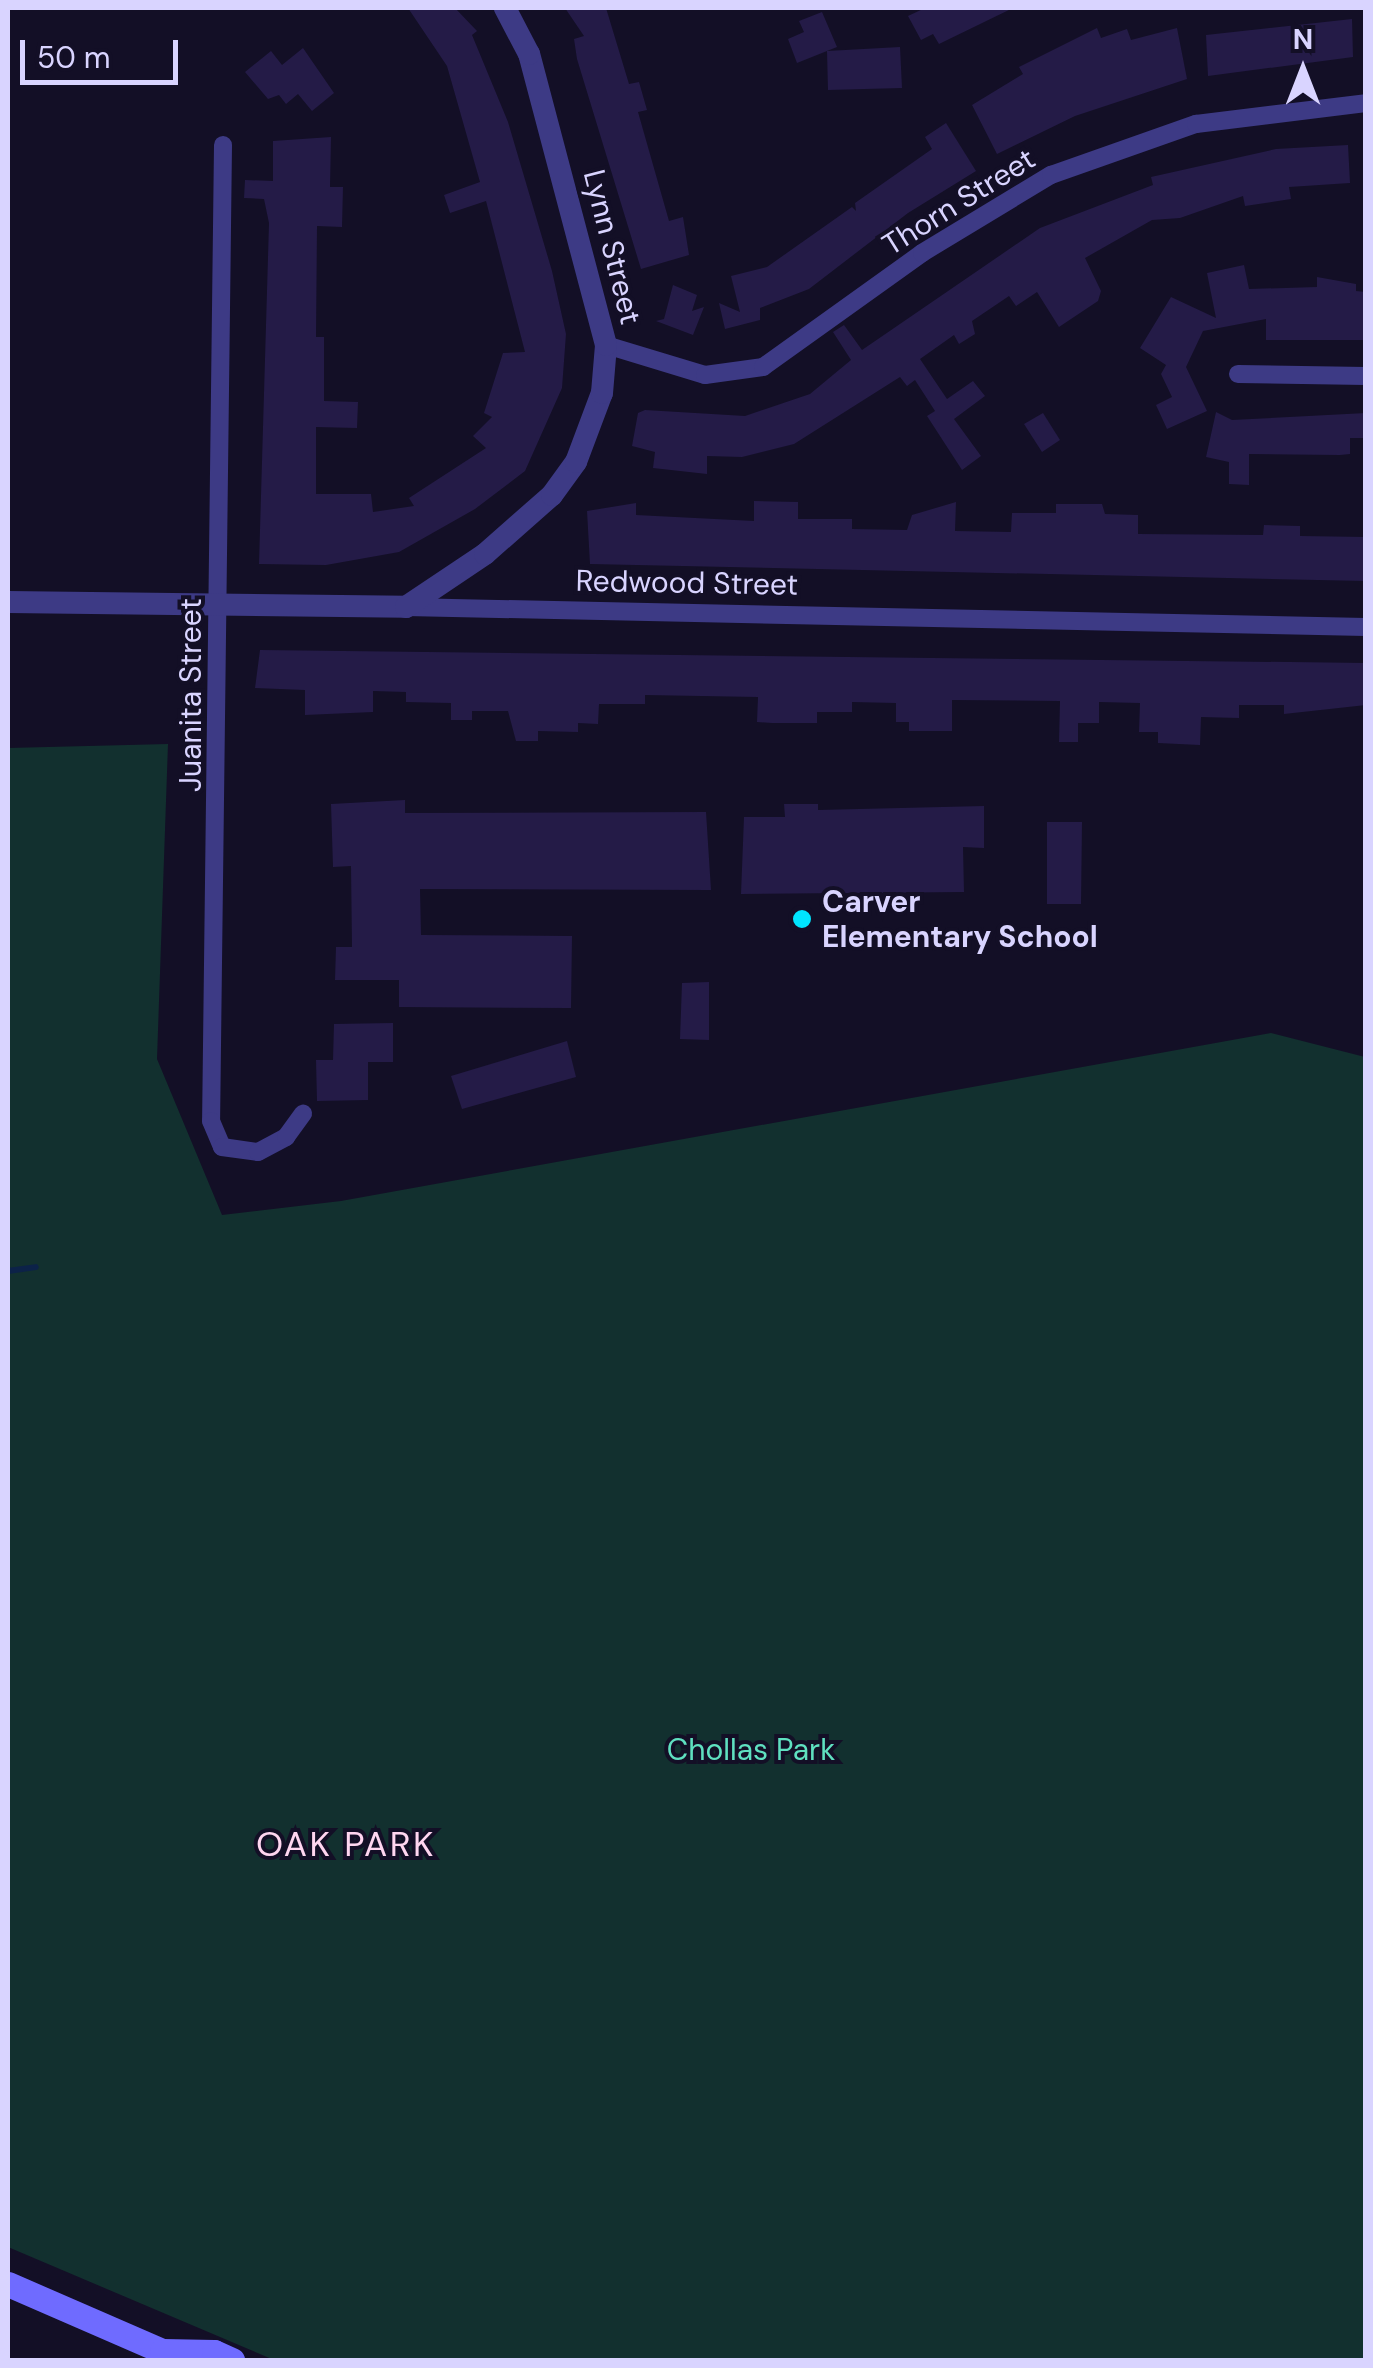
<!DOCTYPE html>
<html>
<head>
<meta charset="utf-8">
<style>
	body { margin:0 }
	#map { position:relative; width:1373px; height:2368px; overflow:hidden; background:#130f26; font-family:"DM Sans",sans-serif }
	div>[style] { position:absolute }
	[style*='--x'] { left:calc(var(--x)*1px); top:calc(var(--y)*1px); width:calc(var(--w)*1px); rotate:calc(var(--a)*1deg) }
	.green>* { inset:0; background:#12302f }
	.stream>* { height:6px; margin:-3px; padding:0 3px; transform-origin:3px; border-radius:3px; background:#0c2248 }
	.building>* { inset:0; background:#241b47 }
	.minor>* { height:18px; margin:-9px; padding:0 9px; transform-origin:9px; border-radius:9px; background:#3d3a85 }
	.tertiary>* { height:22px; margin:-11px; padding:0 11px; transform-origin:11px; border-radius:11px; background:#3d3a85 }
	.secondary>* { height:25px; margin:-12.5px; padding:0 12.5px; transform-origin:12.5px; border-radius:12.5px; background:#6f6bff }
	.dots>* { width:28px; height:28px; translate:-50% -50%; box-sizing:border-box; border:5px solid #130f26; border-radius:50% }
	span { translate:-50% -50%; white-space:nowrap; text-align:center; line-height:1.15; -webkit-text-stroke:8px #130f26; paint-order:stroke }
	.street-label { font-size:30px; color:#d9d4ff }
	.poi-label { font-size:30px; color:#d9d4ff; font-weight:700 }
	.left { translate:0 -50%; text-align:left }
	.park-label { font-size:30px; color:#5fe0c0 }
	.quarter-label { font-size:35px; color:#ffd6f0; letter-spacing:2.5px }
	.frame { position:absolute; inset:0; border:10px solid #d9d4ff; pointer-events:none }
	.north { position:absolute; left:1253px; top:20px; width:100px; height:100px; -webkit-text-stroke:8px #130f26; paint-order:stroke; rotate:0deg; font-size:28px; font-weight:700; line-height:40px; text-align:center; color:#d9d4ff }
	.north::after { content:''; display:block; margin:auto; width:35px; height:45px; background:#d9d4ff; clip-path:polygon(50% 0,100% 100%,50% 72%,0 100%) }
	.scale { position:absolute; left:20px; top:40px; width:158px; height:45px; box-sizing:border-box; border:5px solid #d9d4ff; border-top:0; padding-left:12px; font-size:30px; line-height:35px; white-space:nowrap; color:#d9d4ff; -webkit-text-stroke:8px #130f26; paint-order:stroke }
</style>
</head>
<body>
<div id="map">
	<div class="green">
		<i style="clip-path:polygon(168px 744px,157px 1059px,222px 1215px,341px 1201px,1271px 1033px,1365px 1057px,1365px 2360px,274px 2360px,8px 2247px,8px 748px)"></i>
	</div>
	<div class="stream">
		<i style="--x:8;--y:1271;--w:28;--a:-8"></i>
	</div>
	<div class="building">
		<i style="clip-path:polygon(408px 8px,455px 8px,477px 31px,472px 35px,508px 122px,552px 271px,566px 334px,562px 388px,525px 471px,475px 509px,399px 552px,326px 565px,259px 564px,269px 223px,264px 199px,244px 198px,245px 180px,273px 181px,273px 141px,331px 137px,330px 187px,343px 187px,342px 227px,317px 226px,316px 337px,324px 337px,324px 401px,358px 402px,357px 428px,316px 427px,316px 494px,371px 494px,373px 512px,414px 506px,409px 498px,486px 448px,473px 436px,492px 417px,484px 413px,503px 353px,525px 352px,486px 201px,450px 213px,444px 195px,480px 182px,447px 66px)"></i>
		<i style="clip-path:polygon(565px 8px,606px 8px,629px 84px,639px 82px,647px 110px,638px 112px,669px 221px,683px 217px,689px 255px,641px 269px,577px 59px,574px 39px,584px 36px)"></i>
		<i style="clip-path:polygon(925px 8px,1013px 8px,939px 44px,933px 34px,921px 40px,908px 16px)"></i>
		<i style="clip-path:polygon(822px 12px,837px 47px,797px 63px,788px 39px,804px 32px,799px 21px)"></i>
		<i style="clip-path:polygon(1352px 19px,1353px 57px,1208px 76px,1206px 35px)"></i>
		<i style="clip-path:polygon(1097px 28px,1101px 38px,1127px 29px,1131px 40px,1177px 28px,1187px 79px,1075px 116px,997px 154px,972px 105px,1023px 74px,1019px 67px)"></i>
		<i style="clip-path:polygon(900px 47px,902px 88px,828px 90px,827px 51px)"></i>
		<i style="clip-path:polygon(303px 48px,334px 93px,312px 111px,298px 94px,286px 104px,279px 95px,268px 99px,245px 72px,271px 51px,282px 65px)"></i>
		<i style="clip-path:polygon(946px 123px,976px 171px,908px 213px,809px 289px,760px 308px,760px 320px,725px 329px,719px 303px,740px 312px,731px 276px,767px 267px,852px 207px,856px 211px,855px 203px,932px 149px,925px 137px)"></i>
		<i style="clip-path:polygon(1348px 145px,1350px 183px,1289px 187px,1291px 199px,1245px 206px,1243px 196px,1180px 218px,1152px 220px,1085px 258px,1101px 291px,1098px 301px,1059px 327px,1037px 292px,1016px 306px,1009px 296px,972px 321px,975px 334px,959px 344px,954px 335px,920px 359px,947px 399px,973px 381px,985px 396px,954px 419px,981px 456px,962px 470px,927px 416px,935px 411px,915px 380px,907px 386px,900px 377px,794px 444px,742px 457px,707px 456px,707px 474px,653px 468px,655px 452px,632px 446px,638px 413px,645px 410px,745px 416px,810px 394px,851px 360px,833px 332px,844px 325px,862px 350px,1040px 228px,1153px 185px,1151px 177px,1276px 149px)"></i>
		<i style="clip-path:polygon(1244px 265px,1249px 289px,1317px 287px,1317px 277px,1356px 284px,1356px 291px,1366px 292px,1366px 340px,1266px 340px,1266px 319px,1203px 331px,1186px 367px,1207px 411px,1167px 429px,1156px 405px,1172px 397px,1161px 374px,1166px 365px,1140px 348px,1171px 297px,1216px 318px,1207px 273px)"></i>
		<i style="clip-path:polygon(673px 285px,697px 295px,692px 311px,704px 307px,693px 335px,656px 321px,664px 319px)"></i>
		<i style="clip-path:polygon(1216px 412px,1232px 420px,1366px 413px,1366px 438px,1350px 438px,1350px 454px,1340px 455px,1249px 454px,1249px 485px,1229px 484px,1229px 462px,1206px 457px)"></i>
		<i style="clip-path:polygon(1043px 413px,1060px 440px,1042px 452px,1024px 424px)"></i>
		<i style="clip-path:polygon(754px 501px,798px 502px,798px 519px,852px 519px,852px 529px,907px 530px,912px 515px,956px 502px,955px 531px,1011px 532px,1012px 513px,1056px 513px,1056px 504px,1102px 504px,1105px 514px,1138px 515px,1138px 534px,1263px 535px,1264px 525px,1300px 526px,1300px 536px,1366px 537px,1366px 581px,590px 564px,587px 511px,636px 503px,636px 515px,754px 521px)"></i>
		<i style="clip-path:polygon(260px 650px,1366px 663px,1366px 705px,1284px 714px,1284px 705px,1239px 705px,1239px 718px,1201px 717px,1200px 745px,1158px 743px,1158px 732px,1139px 732px,1140px 703px,1099px 702px,1099px 723px,1078px 723px,1078px 742px,1059px 742px,1060px 701px,952px 700px,952px 731px,909px 731px,909px 722px,896px 722px,896px 703px,852px 702px,852px 712px,817px 712px,817px 723px,772px 723px,757px 722px,758px 697px,645px 695px,645px 704px,599px 704px,598px 724px,578px 723px,578px 732px,538px 731px,538px 741px,516px 741px,508px 711px,472px 711px,472px 720px,451px 720px,451px 703px,406px 702px,406px 692px,373px 691px,373px 712px,305px 715px,305px 690px,255px 688px)"></i>
		<i style="clip-path:polygon(405px 800px,405px 813px,706px 812px,711px 890px,420px 889px,421px 935px,572px 936px,571px 1008px,399px 1007px,399px 980px,335px 980px,336px 947px,352px 947px,351px 866px,333px 867px,331px 804px)"></i>
		<i style="clip-path:polygon(784px 804px,818px 804px,818px 810px,984px 806px,984px 848px,963px 847px,964px 892px,741px 894px,744px 817px,785px 817px)"></i>
		<i style="clip-path:polygon(1047px 822px,1082px 822px,1081px 904px,1047px 904px)"></i>
		<i style="clip-path:polygon(709px 982px,709px 1040px,680px 1039px,682px 983px)"></i>
		<i style="clip-path:polygon(393px 1023px,393px 1062px,368px 1062px,368px 1100px,317px 1101px,316px 1060px,333px 1060px,334px 1024px)"></i>
		<i style="clip-path:polygon(567px 1041px,576px 1077px,462px 1109px,451px 1076px)"></i>
	</div>
	<div class="minor">
		<i style="--x:223;--y:145;--w:976;--a:90.7"></i>
		<i style="--x:211;--y:1121;--w:28;--a:67"></i>
		<i style="--x:222;--y:1147;--w:36;--a:8"></i>
		<i style="--x:258;--y:1152;--w:32;--a:-28"></i>
		<i style="--x:286;--y:1137;--w:29;--a:-54"></i>
		<i style="--x:606;--y:345;--w:103;--a:16.9"></i>
		<i style="--x:705;--y:375;--w:59;--a:-7.9"></i>
		<i style="--x:763;--y:367;--w:196;--a:-35.6"></i>
		<i style="--x:922;--y:253;--w:151;--a:-31.2"></i>
		<i style="--x:1051;--y:175;--w:154;--a:-19.4"></i>
		<i style="--x:1196;--y:124;--w:171;--a:-7"></i>
		<i style="--x:1238;--y:374;--w:128;--a:0.9"></i>
		<i style="--x:406;--y:607;--w:960;--a:1.19"></i>
	</div>
	<div class="tertiary">
		<i style="--x:8;--y:602;--w:398;--a:0.7"></i>
		<i style="--x:406;--y:607;--w:95;--a:-33.9"></i>
		<i style="--x:485;--y:554;--w:89;--a:-41.4"></i>
		<i style="--x:552;--y:495;--w:41;--a:-54"></i>
		<i style="--x:576;--y:462;--w:74;--a:-69.4"></i>
		<i style="--x:602;--y:393;--w:48;--a:-85.2"></i>
		<i style="--x:606;--y:345;--w:301;--a:-104.8"></i>
		<i style="--x:529;--y:54;--w:52;--a:-117.6"></i>
	</div>
	<div class="secondary">
		<i style="--x:8;--y:2284;--w:168;--a:23.5"></i>
		<i style="--x:162;--y:2351;--w:52;--a:1.1"></i>
		<i style="--x:214;--y:2352;--w:20;--a:24"></i>
	</div>
	<div class="dots">
		<i style="left:802px;top:919px;background:#00e5ff"></i>
	</div>
	<div class="street-label">
		<span style="left:959px;top:202px;rotate:-32deg">Thorn Street</span>
		<span style="left:612px;top:247px;rotate:76deg">Lynn Street</span>
		<span style="left:687px;top:583px;rotate:1deg">Redwood Street</span>
		<span style="left:191px;top:695px;rotate:-90deg">Juanita Street</span>
	</div>
	<div class="poi-label">
		<span class="left" style="left:822px;top:919px">Carver<br>Elementary School</span>
	</div>
	<div class="park-label">
		<span style="left:751px;top:1750px">Chollas Park</span>
	</div>
	<div class="quarter-label">
		<span style="left:346px;top:1844px">OAK PARK</span>
	</div>
	<div class="frame"></div>
	<div class="north">N</div>
	<div class="scale">50 m</div>
</div>
</body>
</html>
